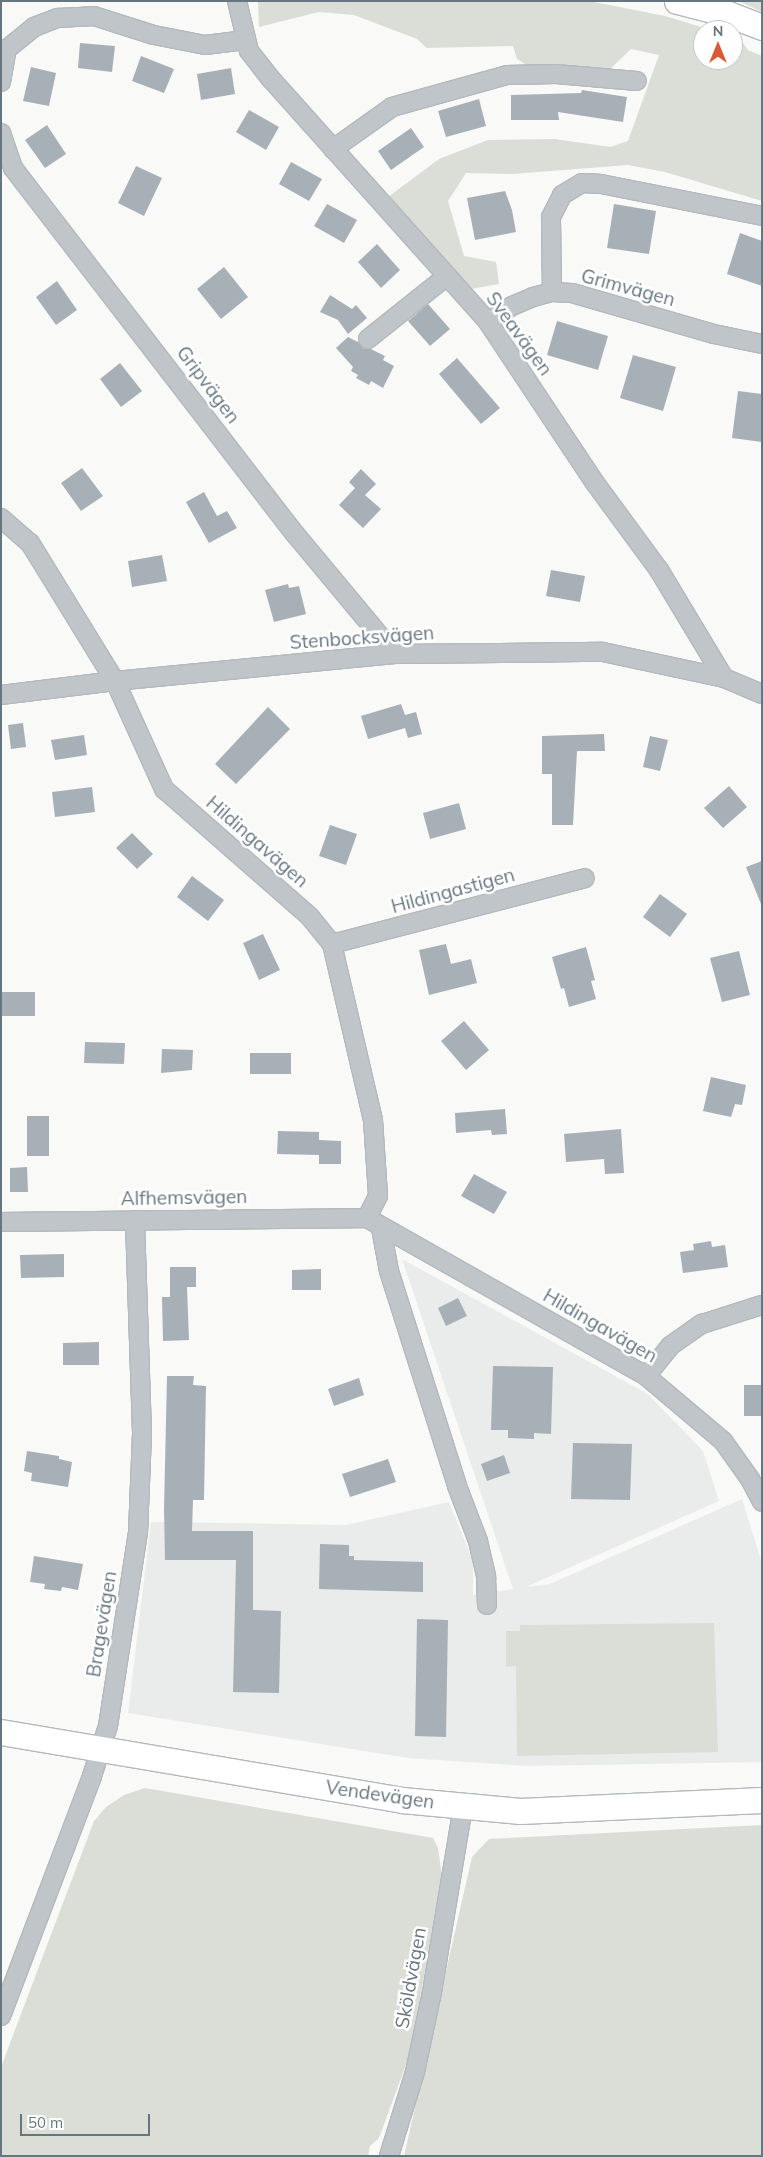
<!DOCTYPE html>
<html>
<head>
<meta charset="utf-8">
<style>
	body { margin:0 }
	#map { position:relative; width:763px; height:2157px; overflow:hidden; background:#f9f9f7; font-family:Mulish,sans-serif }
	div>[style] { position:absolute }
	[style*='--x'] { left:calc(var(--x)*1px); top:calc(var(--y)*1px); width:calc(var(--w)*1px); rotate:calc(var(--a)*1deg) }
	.built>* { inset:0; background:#eaebeb }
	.green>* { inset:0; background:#daded7 }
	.building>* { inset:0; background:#a8b0b7 }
	.roads { filter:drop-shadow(1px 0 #b3b9bd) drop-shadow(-1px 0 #b3b9bd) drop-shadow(0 1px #b3b9bd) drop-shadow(0 -1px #b3b9bd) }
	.street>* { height:18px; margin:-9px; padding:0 9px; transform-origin:9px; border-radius:9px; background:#c0c5c9 }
	.secondary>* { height:25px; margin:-12.5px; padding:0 12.5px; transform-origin:12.5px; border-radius:12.5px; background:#fff }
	span { translate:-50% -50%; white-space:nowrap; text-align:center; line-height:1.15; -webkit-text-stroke:5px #fff; paint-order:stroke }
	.street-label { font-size:19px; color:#667681 }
	.frame { position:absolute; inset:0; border:2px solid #667681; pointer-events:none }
	.north { position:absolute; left:693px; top:20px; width:50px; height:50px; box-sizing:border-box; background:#fff; border:1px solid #c2c8cd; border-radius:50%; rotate:0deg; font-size:14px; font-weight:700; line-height:20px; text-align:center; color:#667681 }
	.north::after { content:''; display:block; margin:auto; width:18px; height:22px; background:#dc5935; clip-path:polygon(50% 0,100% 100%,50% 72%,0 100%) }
	.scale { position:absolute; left:20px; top:2114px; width:130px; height:22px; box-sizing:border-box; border:2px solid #667681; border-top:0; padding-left:6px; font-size:15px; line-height:18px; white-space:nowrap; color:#667681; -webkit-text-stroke:4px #fff; paint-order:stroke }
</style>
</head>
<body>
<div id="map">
	<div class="built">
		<i style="clip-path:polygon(402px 1259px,648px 1394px,703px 1451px,719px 1501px,526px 1587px,550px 1584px,742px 1499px,762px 1563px,762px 1762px,527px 1766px,408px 1758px,128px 1713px,151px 1522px,346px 1525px,449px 1502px,473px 1561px,473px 1595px,513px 1589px)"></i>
	</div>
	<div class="green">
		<i style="clip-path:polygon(258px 1px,589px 1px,665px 16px,711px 30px,703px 30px,703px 60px,733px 60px,733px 37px,741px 40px,748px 50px,762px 56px,762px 201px,665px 172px,628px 165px,512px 174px,466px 173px,448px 201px,464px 256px,496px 262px,499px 284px,471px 289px,388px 197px,439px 159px,488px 140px,555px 139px,610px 147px,628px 141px,659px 55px,631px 49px,609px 70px,562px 64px,525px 64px,517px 59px,513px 46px,427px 48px,417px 39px,354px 15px,319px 12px,259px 27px)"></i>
		<i style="clip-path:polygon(736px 1px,762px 1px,762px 12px,743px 3px)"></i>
		<i style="clip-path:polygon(714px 1623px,718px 1752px,517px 1756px,516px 1666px,506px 1667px,506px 1631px,520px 1631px,520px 1625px)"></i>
		<i style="clip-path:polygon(145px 1788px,433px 1838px,438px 1848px,442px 1877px,410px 2054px,379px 2138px,370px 2146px,368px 2156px,1px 2156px,1px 2067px,94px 1821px,106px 1807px,124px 1795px)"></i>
		<i style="clip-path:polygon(762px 1825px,762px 2156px,404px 2156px,472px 1857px,489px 1839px)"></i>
	</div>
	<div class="building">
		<i style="clip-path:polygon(80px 43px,115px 46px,112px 72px,78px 68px)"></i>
		<i style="clip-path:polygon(141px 56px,174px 69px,164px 93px,132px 81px)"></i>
		<i style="clip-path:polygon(31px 67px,56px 73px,49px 106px,23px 101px)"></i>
		<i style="clip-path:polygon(231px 68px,235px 94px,201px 100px,197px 74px)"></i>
		<i style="clip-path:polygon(582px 90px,627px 97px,623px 122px,558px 112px,559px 120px,511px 120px,511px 95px,581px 93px)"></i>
		<i style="clip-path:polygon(479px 99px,486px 126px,446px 137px,438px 111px)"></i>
		<i style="clip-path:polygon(249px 110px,279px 127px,266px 150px,236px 132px)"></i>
		<i style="clip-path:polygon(47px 125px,66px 154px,45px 168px,25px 140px)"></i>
		<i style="clip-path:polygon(411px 128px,424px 147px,391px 170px,378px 151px)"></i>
		<i style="clip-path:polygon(291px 162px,322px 179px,309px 201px,279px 184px)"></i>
		<i style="clip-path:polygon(136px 166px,162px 178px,144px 216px,118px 203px)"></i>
		<i style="clip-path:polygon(505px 191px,512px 210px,516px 232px,475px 240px,467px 198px)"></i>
		<i style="clip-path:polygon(327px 204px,357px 220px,344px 243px,314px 226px)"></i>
		<i style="clip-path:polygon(614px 204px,656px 211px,649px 254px,607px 248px)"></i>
		<i style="clip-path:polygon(740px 233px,762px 241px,762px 286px,727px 274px)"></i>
		<i style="clip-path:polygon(377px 244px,400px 270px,381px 288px,358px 262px)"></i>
		<i style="clip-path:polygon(224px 267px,248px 297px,221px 319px,197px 289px)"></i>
		<i style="clip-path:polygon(57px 281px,77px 310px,56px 325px,36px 297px)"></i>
		<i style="clip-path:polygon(330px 295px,352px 309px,356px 305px,367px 318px,348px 334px,338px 320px,320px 312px)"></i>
		<i style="clip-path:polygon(428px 304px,450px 329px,430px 346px,408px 321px)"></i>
		<i style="clip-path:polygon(557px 321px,608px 336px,598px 370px,547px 355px)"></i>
		<i style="clip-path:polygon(348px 337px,358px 342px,364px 349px,371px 349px,385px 356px,383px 360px,394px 366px,383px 388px,371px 381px,369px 385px,356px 378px,358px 375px,351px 371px,353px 367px,336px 348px)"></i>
		<i style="clip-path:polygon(633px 355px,676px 367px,663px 411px,620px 398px)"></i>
		<i style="clip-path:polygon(457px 358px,500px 408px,481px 424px,439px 374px)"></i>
		<i style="clip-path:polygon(120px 363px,142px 391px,121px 407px,100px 379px)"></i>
		<i style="clip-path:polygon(738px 391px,762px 394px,762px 442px,732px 438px)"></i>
		<i style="clip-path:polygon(82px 468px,103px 496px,81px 511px,61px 483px)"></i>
		<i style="clip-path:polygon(361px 469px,376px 484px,365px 495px,381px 509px,363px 528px,339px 505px,355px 488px,349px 482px)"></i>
		<i style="clip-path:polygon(204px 492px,217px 516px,227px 511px,237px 528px,209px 543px,186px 502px)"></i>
		<i style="clip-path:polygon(162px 555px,167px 581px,132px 587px,128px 561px)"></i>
		<i style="clip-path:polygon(551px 570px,585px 576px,580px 602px,546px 596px)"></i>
		<i style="clip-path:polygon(288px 584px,289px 588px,299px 586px,306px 614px,274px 622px,265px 590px)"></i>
		<i style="clip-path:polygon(401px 704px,405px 715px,416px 712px,422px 734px,408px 738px,405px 728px,368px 739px,361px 716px)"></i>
		<i style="clip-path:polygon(268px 707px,290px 729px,236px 784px,215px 764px)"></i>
		<i style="clip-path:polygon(23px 723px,26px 747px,11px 749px,8px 725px)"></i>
		<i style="clip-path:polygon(604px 734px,605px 751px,577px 751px,573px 825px,552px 825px,552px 774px,542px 774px,542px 736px)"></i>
		<i style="clip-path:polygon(84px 735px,87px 755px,55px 760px,51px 740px)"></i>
		<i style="clip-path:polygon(650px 736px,668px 740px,660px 771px,643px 767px)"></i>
		<i style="clip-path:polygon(729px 786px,747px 807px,723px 828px,704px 808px)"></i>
		<i style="clip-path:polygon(92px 787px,95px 812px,55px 817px,52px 792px)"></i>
		<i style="clip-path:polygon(459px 803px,466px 829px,430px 839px,423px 813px)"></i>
		<i style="clip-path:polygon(330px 825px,357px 834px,346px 865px,319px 856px)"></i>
		<i style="clip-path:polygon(132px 833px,153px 854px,137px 869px,116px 848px)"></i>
		<i style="clip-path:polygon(762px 861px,762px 904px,761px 904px,746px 867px)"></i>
		<i style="clip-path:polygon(192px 876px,224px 900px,208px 921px,177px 897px)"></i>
		<i style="clip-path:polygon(660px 894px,687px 914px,670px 937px,643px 917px)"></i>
		<i style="clip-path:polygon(263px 934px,280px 970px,259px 980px,243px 943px)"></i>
		<i style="clip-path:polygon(446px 944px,451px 964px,471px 959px,477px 983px,429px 995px,419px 950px)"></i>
		<i style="clip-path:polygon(586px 947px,595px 980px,591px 981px,596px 999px,569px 1007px,564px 988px,561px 989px,552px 957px)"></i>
		<i style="clip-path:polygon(739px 951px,750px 995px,722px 1002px,710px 958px)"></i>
		<i style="clip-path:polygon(1px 992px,35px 992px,35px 1016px,1px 1016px)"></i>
		<i style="clip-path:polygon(464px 1021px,489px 1050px,466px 1070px,441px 1041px)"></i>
		<i style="clip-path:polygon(85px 1042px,125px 1043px,124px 1064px,84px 1063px)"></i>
		<i style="clip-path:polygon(162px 1049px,193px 1050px,192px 1070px,161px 1073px)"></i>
		<i style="clip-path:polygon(250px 1053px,291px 1053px,291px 1074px,250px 1074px)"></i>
		<i style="clip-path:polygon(711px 1077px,746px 1085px,742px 1105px,735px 1104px,731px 1117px,703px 1111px)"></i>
		<i style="clip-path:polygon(505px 1109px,507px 1134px,492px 1135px,491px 1130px,456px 1133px,455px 1113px)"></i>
		<i style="clip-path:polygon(27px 1116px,49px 1116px,49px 1156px,27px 1156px)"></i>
		<i style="clip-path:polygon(621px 1129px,624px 1173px,605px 1174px,604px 1159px,566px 1162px,564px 1134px)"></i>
		<i style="clip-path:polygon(278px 1131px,319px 1132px,319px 1140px,341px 1141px,341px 1164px,319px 1164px,319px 1155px,277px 1154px)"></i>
		<i style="clip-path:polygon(27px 1167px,28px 1192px,10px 1192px,10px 1168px)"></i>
		<i style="clip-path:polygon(474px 1174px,507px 1192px,494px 1214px,461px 1196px)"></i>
		<i style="clip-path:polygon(711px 1241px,712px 1247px,725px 1245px,728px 1267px,683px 1273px,680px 1252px,694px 1250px,693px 1244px)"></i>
		<i style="clip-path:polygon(64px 1254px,64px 1277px,21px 1278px,20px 1255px)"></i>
		<i style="clip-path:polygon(170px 1267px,196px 1267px,196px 1287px,187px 1287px,189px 1340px,163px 1341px,162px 1297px,170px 1297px)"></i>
		<i style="clip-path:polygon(321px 1269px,321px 1290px,292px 1290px,292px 1270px)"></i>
		<i style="clip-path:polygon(458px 1298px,467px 1316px,446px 1326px,438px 1308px)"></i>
		<i style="clip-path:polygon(99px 1342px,99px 1365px,63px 1365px,63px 1343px)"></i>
		<i style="clip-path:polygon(493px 1366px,553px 1367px,551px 1434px,534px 1433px,534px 1439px,508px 1438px,508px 1430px,491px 1430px)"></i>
		<i style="clip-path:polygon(167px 1376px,194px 1376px,193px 1385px,206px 1386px,204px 1500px,193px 1500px,192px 1531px,253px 1531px,253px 1610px,281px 1611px,279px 1693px,233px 1692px,236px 1560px,165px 1560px,164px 1509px)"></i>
		<i style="clip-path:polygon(359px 1378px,364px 1395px,334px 1406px,328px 1389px)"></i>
		<i style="clip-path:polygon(744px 1385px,762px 1385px,762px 1416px,744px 1416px)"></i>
		<i style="clip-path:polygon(573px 1443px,632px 1444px,630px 1500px,571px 1499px)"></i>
		<i style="clip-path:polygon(27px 1451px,59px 1456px,59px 1459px,72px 1462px,68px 1487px,31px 1481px,32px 1473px,24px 1471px)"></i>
		<i style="clip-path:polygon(504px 1455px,510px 1473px,487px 1481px,481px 1464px)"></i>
		<i style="clip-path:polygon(388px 1459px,396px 1482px,350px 1497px,342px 1474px)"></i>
		<i style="clip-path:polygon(320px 1544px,349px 1545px,349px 1556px,354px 1556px,354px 1560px,423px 1562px,423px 1592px,319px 1589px)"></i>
		<i style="clip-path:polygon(34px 1556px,83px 1564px,78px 1590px,62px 1587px,61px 1591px,44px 1589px,45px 1584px,30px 1582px)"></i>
		<i style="clip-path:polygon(417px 1619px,448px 1620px,446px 1737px,415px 1736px)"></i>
	</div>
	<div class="roads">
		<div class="street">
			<i style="--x:237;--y:1;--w:51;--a:76.5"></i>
			<i style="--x:249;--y:51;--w:36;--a:52"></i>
			<i style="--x:271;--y:79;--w:326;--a:48.2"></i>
			<i style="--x:488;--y:322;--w:193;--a:56.4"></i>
			<i style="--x:595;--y:483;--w:108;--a:53.7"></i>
			<i style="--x:659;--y:570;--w:126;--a:59"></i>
			<i style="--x:724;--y:678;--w:41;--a:22.8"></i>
			<i style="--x:1;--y:82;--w:34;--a:-80"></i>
			<i style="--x:7;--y:49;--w:35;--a:-39"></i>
			<i style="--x:34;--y:27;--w:26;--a:-21"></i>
			<i style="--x:58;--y:18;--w:36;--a:-3"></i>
			<i style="--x:94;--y:16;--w:63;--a:17.6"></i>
			<i style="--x:154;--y:35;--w:52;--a:11.1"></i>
			<i style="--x:205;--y:45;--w:41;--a:-7"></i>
			<i style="--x:1;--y:133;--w:37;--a:71"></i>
			<i style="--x:13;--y:168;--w:462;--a:52.4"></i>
			<i style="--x:295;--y:534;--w:156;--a:50.2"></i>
			<i style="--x:333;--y:149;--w:72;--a:-35.4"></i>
			<i style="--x:392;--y:107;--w:119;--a:-15.5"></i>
			<i style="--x:507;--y:75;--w:49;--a:-1.2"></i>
			<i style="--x:556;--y:74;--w:81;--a:4.9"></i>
			<i style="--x:552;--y:292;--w:75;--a:-90.8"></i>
			<i style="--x:551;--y:217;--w:25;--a:-63"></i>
			<i style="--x:562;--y:195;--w:23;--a:-31"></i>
			<i style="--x:582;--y:183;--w:19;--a:3"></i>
			<i style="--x:601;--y:184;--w:164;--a:11.2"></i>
			<i style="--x:488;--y:322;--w:29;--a:-34"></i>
			<i style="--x:512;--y:306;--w:23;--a:-23"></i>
			<i style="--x:533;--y:297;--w:20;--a:-15"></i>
			<i style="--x:552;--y:292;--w:20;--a:3"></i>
			<i style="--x:572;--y:293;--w:148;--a:16.1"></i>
			<i style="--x:714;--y:334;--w:49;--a:11.8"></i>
			<i style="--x:368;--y:339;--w:101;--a:-38.6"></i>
			<i style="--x:1;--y:518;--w:38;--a:41"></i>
			<i style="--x:30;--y:543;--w:162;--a:58.4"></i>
			<i style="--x:115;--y:681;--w:119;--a:65.6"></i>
			<i style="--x:164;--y:789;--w:194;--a:41.2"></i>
			<i style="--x:310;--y:917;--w:35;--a:51"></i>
			<i style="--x:332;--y:944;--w:181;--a:76.9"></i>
			<i style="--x:373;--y:1120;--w:76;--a:86.2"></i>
			<i style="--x:378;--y:1196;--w:25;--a:117"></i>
			<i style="--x:367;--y:1218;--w:321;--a:29.5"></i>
			<i style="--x:646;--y:1376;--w:101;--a:40.2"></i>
			<i style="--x:723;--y:1441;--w:47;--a:54.6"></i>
			<i style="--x:750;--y:1479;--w:26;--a:62"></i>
			<i style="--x:1;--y:695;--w:115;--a:-7"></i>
			<i style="--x:115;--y:681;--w:281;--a:-5.5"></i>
			<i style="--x:395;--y:654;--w:208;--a:-0.6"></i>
			<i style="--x:603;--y:652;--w:124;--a:12.1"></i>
			<i style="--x:332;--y:944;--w:261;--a:-14.6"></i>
			<i style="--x:1;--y:1222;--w:366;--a:-0.6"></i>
			<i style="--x:381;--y:1228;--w:44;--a:79.5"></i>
			<i style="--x:389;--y:1271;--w:225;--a:72.4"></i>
			<i style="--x:457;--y:1486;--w:59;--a:69.1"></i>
			<i style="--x:478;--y:1541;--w:37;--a:77"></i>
			<i style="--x:486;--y:1577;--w:28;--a:88"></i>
			<i style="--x:646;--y:1376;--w:38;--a:-51"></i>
			<i style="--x:670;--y:1346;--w:39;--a:-35"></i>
			<i style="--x:702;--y:1324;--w:63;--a:-17.6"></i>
			<i style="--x:1;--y:2016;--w:257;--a:-69.2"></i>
			<i style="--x:92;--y:1776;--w:52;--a:-72.3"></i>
			<i style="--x:108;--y:1726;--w:195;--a:-81.2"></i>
			<i style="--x:138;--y:1533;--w:100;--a:-87.7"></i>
			<i style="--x:142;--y:1433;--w:213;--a:-91.9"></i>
			<i style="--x:389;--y:2156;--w:88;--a:-72.8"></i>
			<i style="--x:415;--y:2072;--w:82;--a:-78"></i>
			<i style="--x:432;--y:1992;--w:189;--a:-80.5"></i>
		</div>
		<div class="secondary">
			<i style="--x:677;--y:1;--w:53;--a:14.3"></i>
			<i style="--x:728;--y:14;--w:36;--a:21"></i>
			<i style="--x:1;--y:1732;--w:407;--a:9.6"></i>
			<i style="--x:402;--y:1800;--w:119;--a:5.3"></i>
			<i style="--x:520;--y:1811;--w:242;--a:-2.6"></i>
		</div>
	</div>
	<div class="street-label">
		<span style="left:628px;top:288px;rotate:15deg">Grimvägen</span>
		<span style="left:519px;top:334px;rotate:54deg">Sveavägen</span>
		<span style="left:208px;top:385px;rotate:53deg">Gripvägen</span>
		<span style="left:362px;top:638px;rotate:-4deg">Stenbocksvägen</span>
		<span style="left:257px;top:842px;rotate:41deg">Hildingavägen</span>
		<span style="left:453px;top:891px;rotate:-15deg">Hildingastigen</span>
		<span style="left:184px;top:1198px;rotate:-1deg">Alfhemsvägen</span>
		<span style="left:600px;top:1326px;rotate:30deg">Hildingavägen</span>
		<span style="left:102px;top:1624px;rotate:-81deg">Bragevägen</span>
		<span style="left:380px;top:1795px;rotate:8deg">Vendevägen</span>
		<span style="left:411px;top:1978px;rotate:-80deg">Sköldvägen</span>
	</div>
	<div class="frame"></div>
	<div class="north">N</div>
	<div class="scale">50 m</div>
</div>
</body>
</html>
